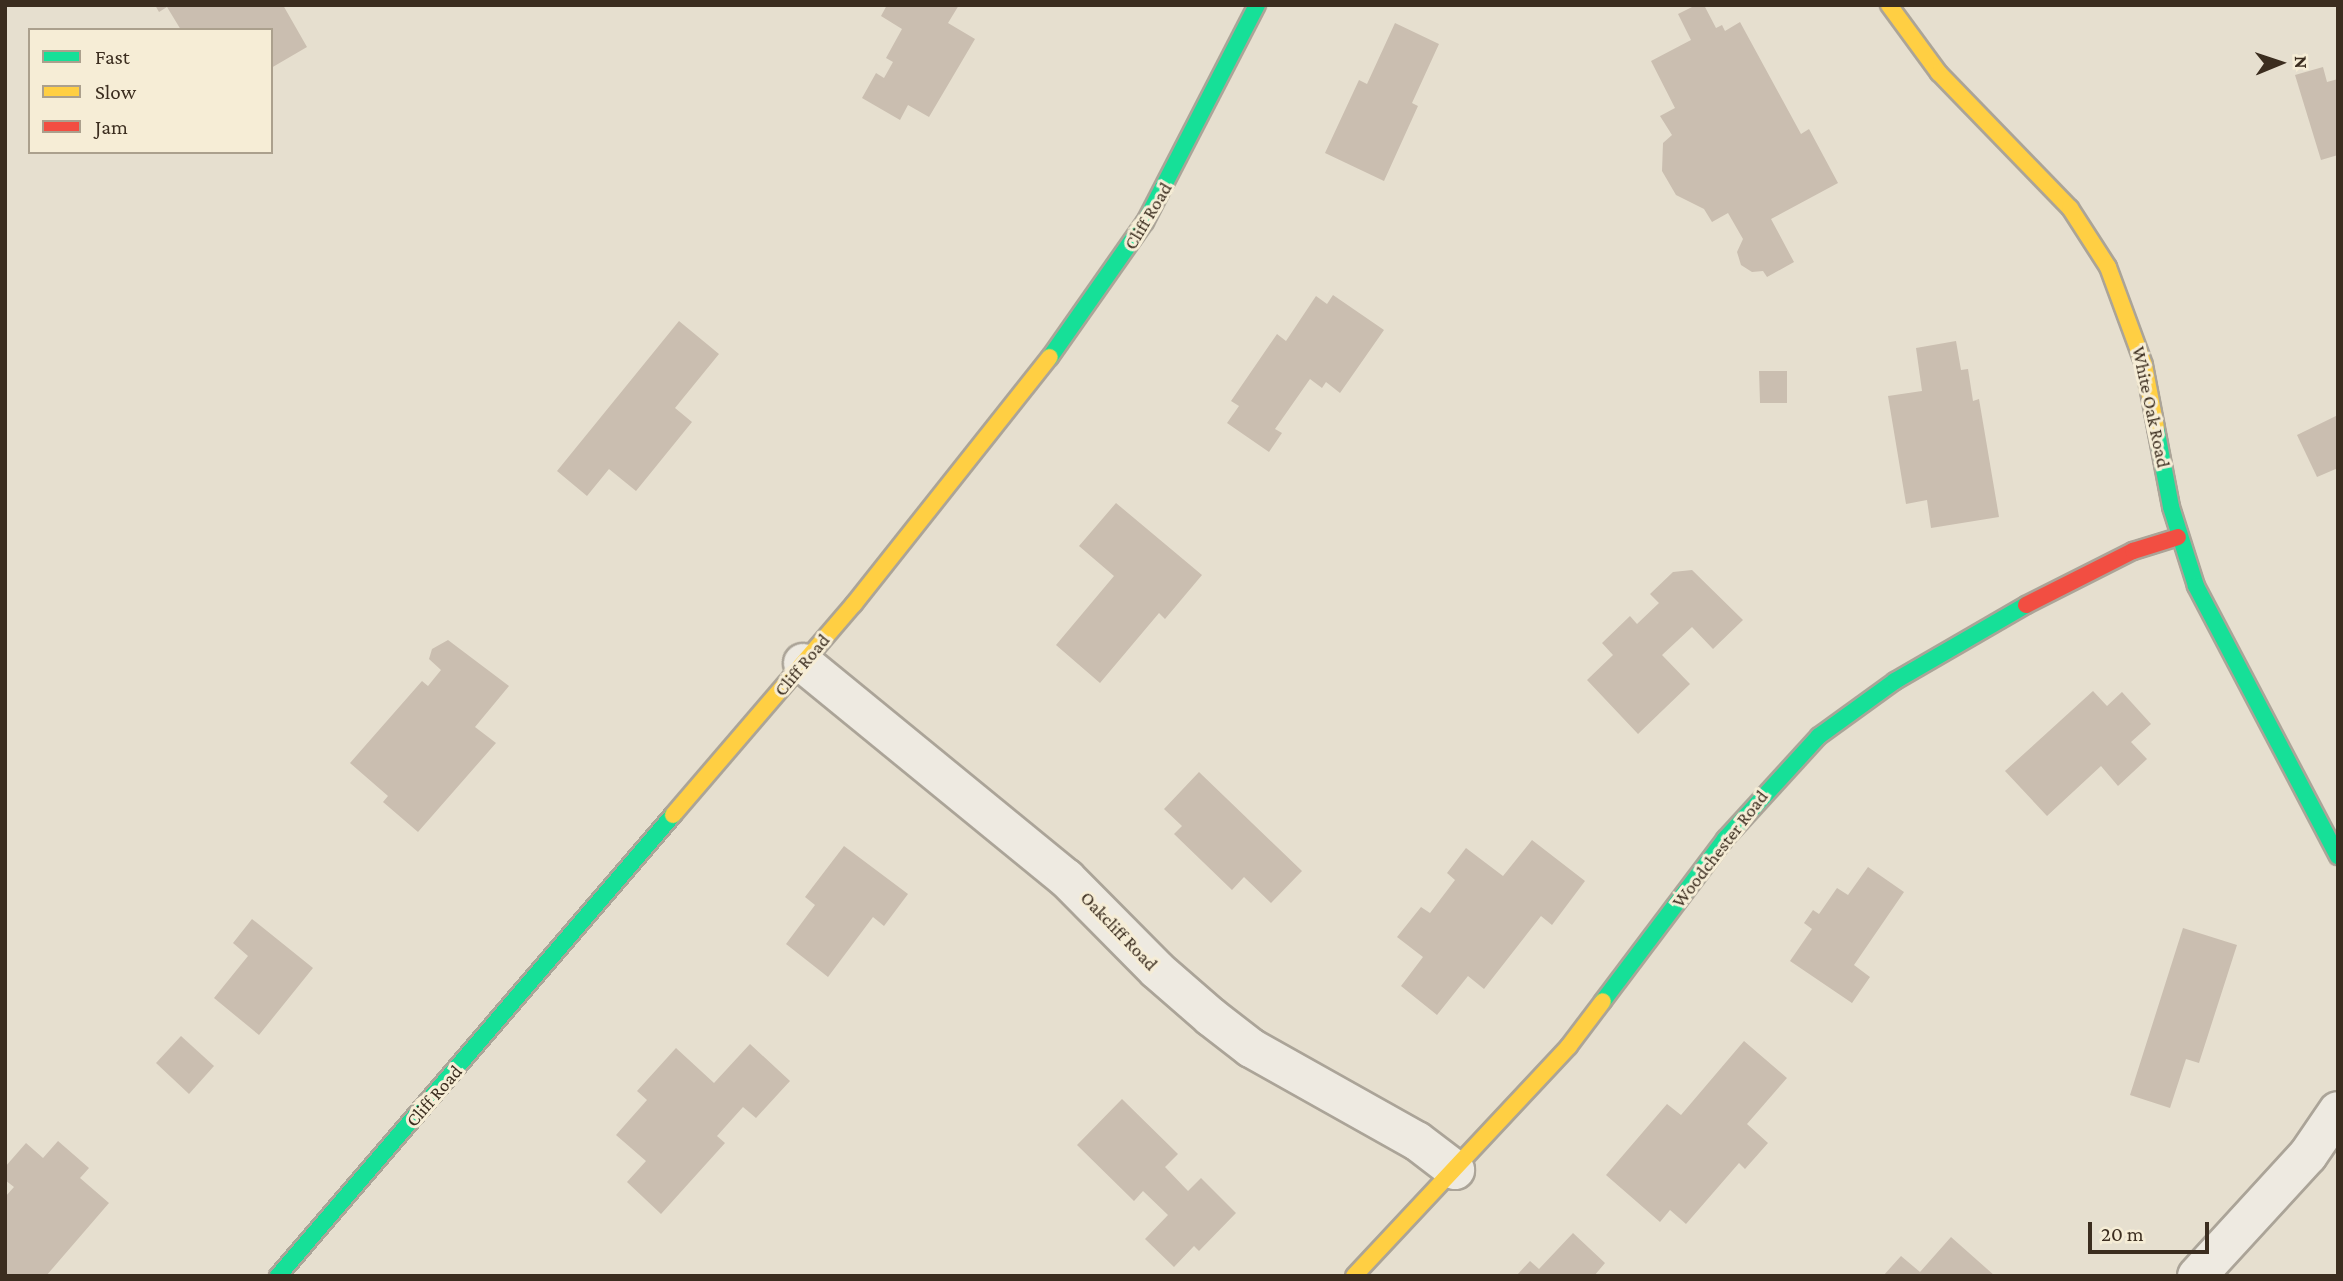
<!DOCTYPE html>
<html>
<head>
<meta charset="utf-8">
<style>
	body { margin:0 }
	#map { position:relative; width:2343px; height:1281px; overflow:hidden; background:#e6dfcf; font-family:"Crimson Pro",serif }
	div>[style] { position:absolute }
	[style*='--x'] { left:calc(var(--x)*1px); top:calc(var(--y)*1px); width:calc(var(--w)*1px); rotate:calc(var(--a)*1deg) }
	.building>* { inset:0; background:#cabeb0 }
	.roads { filter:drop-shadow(2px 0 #aba498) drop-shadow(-2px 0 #aba498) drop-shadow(0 2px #aba498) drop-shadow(0 -2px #aba498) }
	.street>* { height:38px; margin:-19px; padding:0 19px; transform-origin:19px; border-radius:19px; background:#eeeae1 }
	.fast>* { height:16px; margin:-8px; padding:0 8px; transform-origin:8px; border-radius:8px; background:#16e098 }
	.slow>* { height:16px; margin:-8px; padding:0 8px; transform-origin:8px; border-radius:8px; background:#ffcf43 }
	.jam>* { height:16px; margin:-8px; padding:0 8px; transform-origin:8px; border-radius:8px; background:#f24e42 }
	span { translate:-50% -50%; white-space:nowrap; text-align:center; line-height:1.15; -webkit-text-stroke:6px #f6edd6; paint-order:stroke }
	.street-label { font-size:19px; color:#3b2d1f }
	.frame { position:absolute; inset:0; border:7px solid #3b2d1f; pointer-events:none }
	.legend { position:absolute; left:28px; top:28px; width:245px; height:126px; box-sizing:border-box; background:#f6edd6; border:2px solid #aba08d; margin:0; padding:9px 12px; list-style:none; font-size:21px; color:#3b2d1f }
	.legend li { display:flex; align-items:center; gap:14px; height:35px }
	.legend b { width:35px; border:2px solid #aba08d }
	.north { position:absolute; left:2245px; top:28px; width:70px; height:70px; -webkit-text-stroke:5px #f6edd6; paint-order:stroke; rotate:88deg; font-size:19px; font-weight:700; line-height:28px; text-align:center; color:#3b2d1f }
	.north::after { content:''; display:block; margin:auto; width:24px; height:32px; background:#3b2d1f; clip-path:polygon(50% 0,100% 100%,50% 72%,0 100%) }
	.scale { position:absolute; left:2088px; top:1222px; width:121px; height:32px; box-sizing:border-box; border:4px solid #3b2d1f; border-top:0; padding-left:9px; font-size:21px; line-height:24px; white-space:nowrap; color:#3b2d1f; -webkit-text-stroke:5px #f6edd6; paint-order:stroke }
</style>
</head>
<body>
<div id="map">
	<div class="building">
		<i style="clip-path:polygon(155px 5px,283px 5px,307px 47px,271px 68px,271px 30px,181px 30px,167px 7px,159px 12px)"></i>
		<i style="clip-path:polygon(887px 5px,959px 5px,948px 23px,975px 39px,929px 117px,908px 105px,900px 120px,862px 98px,876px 73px,884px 78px,893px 62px,886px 58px,902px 29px,881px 16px)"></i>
		<i style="clip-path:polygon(1696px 5px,1704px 5px,1716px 28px,1722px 25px,1725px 31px,1740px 22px,1801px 134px,1809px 129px,1838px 183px,1771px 219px,1794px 262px,1767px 277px,1763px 271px,1752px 272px,1741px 265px,1737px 252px,1743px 239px,1728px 213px,1712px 222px,1704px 209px,1676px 195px,1662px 171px,1663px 143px,1672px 135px,1660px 116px,1675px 108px,1651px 61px,1691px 40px,1678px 14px)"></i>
		<i style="clip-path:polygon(1395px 23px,1439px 44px,1412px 103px,1418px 106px,1384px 181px,1325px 153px,1359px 80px,1367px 84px)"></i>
		<i style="clip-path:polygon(2323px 67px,2327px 82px,2338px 79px,2338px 155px,2321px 160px,2295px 75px)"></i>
		<i style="clip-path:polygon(1333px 295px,1384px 330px,1340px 393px,1326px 382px,1322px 388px,1310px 379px,1275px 429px,1282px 433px,1269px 452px,1227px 423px,1239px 406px,1231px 401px,1277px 334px,1286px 341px,1316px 296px,1327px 304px)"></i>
		<i style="clip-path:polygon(679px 321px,719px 354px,675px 408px,692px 422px,636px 491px,609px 469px,587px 496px,557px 471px)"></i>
		<i style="clip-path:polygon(1956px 341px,1961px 370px,1968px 369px,1973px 401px,1979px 399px,1999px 517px,1931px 528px,1927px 500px,1906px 504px,1888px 396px,1922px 391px,1916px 348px)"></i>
		<i style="clip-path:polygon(1759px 371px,1787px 371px,1787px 403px,1760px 403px)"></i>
		<i style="clip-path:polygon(2338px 415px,2338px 468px,2317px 477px,2297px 435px)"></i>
		<i style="clip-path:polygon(1116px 503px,1202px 575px,1165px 619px,1159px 613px,1100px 683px,1056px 645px,1114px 576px,1079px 546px)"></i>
		<i style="clip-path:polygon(1692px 570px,1743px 620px,1713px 649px,1692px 627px,1662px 655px,1690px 684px,1638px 734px,1587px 680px,1613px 655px,1602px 643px,1630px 616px,1637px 624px,1659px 603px,1650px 594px,1673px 572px)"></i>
		<i style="clip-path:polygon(448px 640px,509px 686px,475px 727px,496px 743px,418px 832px,383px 802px,388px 796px,350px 763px,422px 681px,428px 686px,441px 670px,429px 659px,432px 649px)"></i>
		<i style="clip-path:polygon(2093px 691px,2107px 706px,2122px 692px,2151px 724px,2131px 742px,2147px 759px,2118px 786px,2101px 766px,2047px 816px,2005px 771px)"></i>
		<i style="clip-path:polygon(1199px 772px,1302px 871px,1271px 903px,1244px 877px,1232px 890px,1174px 834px,1182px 826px,1164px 809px)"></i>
		<i style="clip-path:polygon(1532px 840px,1585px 881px,1552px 925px,1541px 916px,1484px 989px,1468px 976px,1437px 1015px,1401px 986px,1423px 957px,1397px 937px,1421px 907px,1430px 913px,1455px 880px,1447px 873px,1466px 848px,1503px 876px)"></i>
		<i style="clip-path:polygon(844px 846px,908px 894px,884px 926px,873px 917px,828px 977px,786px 944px,815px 905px,805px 897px)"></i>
		<i style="clip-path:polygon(1868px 867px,1904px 892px,1854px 965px,1870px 977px,1852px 1003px,1790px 961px,1812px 929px,1804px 923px,1813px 910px,1819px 914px,1837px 888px,1848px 895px)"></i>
		<i style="clip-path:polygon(252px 919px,313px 968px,259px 1035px,214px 998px,248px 956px,233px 943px)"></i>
		<i style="clip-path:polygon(2183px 928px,2237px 945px,2199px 1063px,2186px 1059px,2170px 1108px,2130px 1095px)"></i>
		<i style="clip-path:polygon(181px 1036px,214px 1066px,189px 1094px,156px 1063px)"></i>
		<i style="clip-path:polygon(1744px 1041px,1787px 1078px,1747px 1124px,1768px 1143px,1745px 1169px,1739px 1163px,1686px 1224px,1670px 1210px,1660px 1222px,1606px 1175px,1667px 1104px,1681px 1115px)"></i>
		<i style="clip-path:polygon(750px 1044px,790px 1081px,756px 1118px,743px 1107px,717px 1136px,725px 1143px,661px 1214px,627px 1182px,646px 1161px,616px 1135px,647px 1100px,637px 1091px,676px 1048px,714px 1083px)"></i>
		<i style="clip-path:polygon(1122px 1099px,1178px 1154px,1165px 1167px,1188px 1191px,1201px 1178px,1236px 1213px,1199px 1251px,1194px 1246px,1174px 1267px,1145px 1239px,1168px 1215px,1143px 1191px,1134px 1201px,1077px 1145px)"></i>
		<i style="clip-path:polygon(58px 1141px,89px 1168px,80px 1178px,109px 1203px,46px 1276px,5px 1276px,5px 1197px,14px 1187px,5px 1180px,5px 1167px,26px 1143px,43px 1158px)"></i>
		<i style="clip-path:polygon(1573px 1233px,1605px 1263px,1594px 1276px,1516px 1276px,1530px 1261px,1539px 1269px)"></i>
		<i style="clip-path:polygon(1951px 1237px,1995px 1276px,1883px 1276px,1901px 1256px,1920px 1272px)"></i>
	</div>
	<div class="roads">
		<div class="street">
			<i style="--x:803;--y:663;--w:340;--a:39.3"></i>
			<i style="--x:1066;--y:878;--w:129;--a:45.3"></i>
			<i style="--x:1157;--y:970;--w:72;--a:41"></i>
			<i style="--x:1211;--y:1017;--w:51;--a:37.8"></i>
			<i style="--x:1251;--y:1048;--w:190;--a:29.3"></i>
			<i style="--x:1417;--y:1141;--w:48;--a:37.3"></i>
			<i style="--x:2197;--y:1276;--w:164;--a:-47.5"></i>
			<i style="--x:2308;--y:1155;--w:53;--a:-55.7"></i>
		</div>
		<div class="fast">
			<i style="--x:1050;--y:357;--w:165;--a:-54.9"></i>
			<i style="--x:1145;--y:222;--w:244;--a:-62.7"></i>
			<i style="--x:2156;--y:428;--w:80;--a:79.2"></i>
			<i style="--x:2171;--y:507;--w:83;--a:72.4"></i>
			<i style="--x:2196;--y:586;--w:305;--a:62.3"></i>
			<i style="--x:1603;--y:1001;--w:203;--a:-53"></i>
			<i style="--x:1725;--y:839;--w:139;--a:-47.6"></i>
			<i style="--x:1819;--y:736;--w:94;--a:-35.9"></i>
			<i style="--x:1895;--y:681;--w:151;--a:-30.1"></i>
			<i style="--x:278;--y:1276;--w:607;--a:-49.41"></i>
		</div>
		<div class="slow">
			<i style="--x:1889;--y:5;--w:84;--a:53.7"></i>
			<i style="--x:1939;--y:73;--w:188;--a:45.9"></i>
			<i style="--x:2070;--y:208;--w:70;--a:57.2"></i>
			<i style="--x:2108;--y:267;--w:104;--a:69.8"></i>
			<i style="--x:2144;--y:365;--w:64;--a:79.2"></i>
			<i style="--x:673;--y:815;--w:278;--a:-49.4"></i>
			<i style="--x:854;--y:604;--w:315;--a:-51.6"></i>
			<i style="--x:1354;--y:1276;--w:315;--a:-46.9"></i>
			<i style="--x:1569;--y:1046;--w:56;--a:-52.9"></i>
		</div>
		<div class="jam">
			<i style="--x:2026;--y:605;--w:120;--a:-26.8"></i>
			<i style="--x:2133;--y:551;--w:47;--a:-17.3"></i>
		</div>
	</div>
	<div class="street-label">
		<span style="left:1148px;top:216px;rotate:-59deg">Cliff Road</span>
		<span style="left:2151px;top:407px;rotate:78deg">White Oak Road</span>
		<span style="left:802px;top:665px;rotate:-50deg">Cliff Road</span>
		<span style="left:1720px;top:849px;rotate:-52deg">Woodchester Road</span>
		<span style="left:1119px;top:931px;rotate:46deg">Oakcliff Road</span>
		<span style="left:434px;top:1096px;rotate:-49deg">Cliff Road</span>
	</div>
	<div class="frame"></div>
	<ul class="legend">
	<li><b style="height:9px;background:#16e098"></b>Fast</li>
	<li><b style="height:9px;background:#ffcf43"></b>Slow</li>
	<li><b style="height:9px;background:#f24e42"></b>Jam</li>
	</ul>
	<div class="north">N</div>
	<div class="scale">20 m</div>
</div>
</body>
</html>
